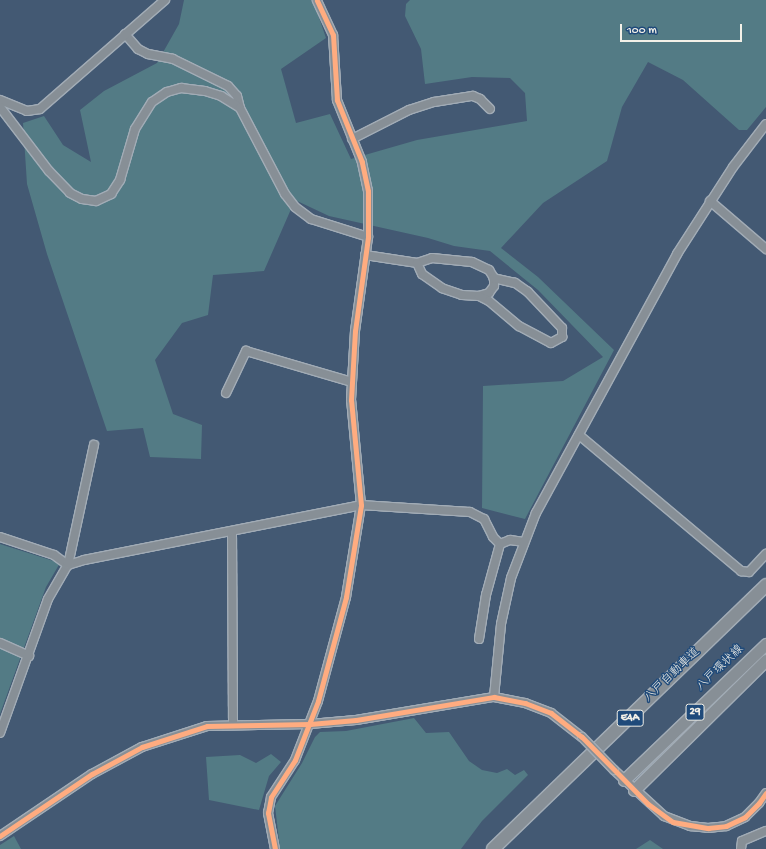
<!DOCTYPE html>
<html>
<head>
<meta charset="utf-8">
<style>
	body { margin:0 }
	#map { position:relative; width:766px; height:849px; overflow:hidden; background:#435973; font-family:"Gochi Hand","Klee One",sans-serif }
	div>[style] { position:absolute }
	[style*='--x'] { left:calc(var(--x)*1px); top:calc(var(--y)*1px); width:calc(var(--w)*1px); rotate:calc(var(--a)*1deg) }
	.green>* { inset:0; background:#537b85 }
	.roads { filter:drop-shadow(1px 0 #a2acb6) drop-shadow(-1px 0 #a2acb6) drop-shadow(0 1px #a2acb6) drop-shadow(0 -1px #a2acb6) }
	.minor>* { height:8px; margin:-4px; padding:0 4px; transform-origin:4px; border-radius:4px; background:#878f96 }
	.major>* { height:11px; margin:-5.5px; padding:0 5.5px; transform-origin:5.5px; border-radius:5.5px; background:#878f96 }
	.highway>* { height:12px; margin:-6px; padding:0 6px; transform-origin:6px; border-radius:6px; background:#878f96 }
	.bridges { filter:drop-shadow(1px 0 #a2acb6) drop-shadow(-1px 0 #a2acb6) drop-shadow(0 1px #a2acb6) drop-shadow(0 -1px #a2acb6) }
	.minor-bridge>* { height:8px; margin:-4px; padding:0 4px; transform-origin:4px; border-radius:4px; background:#878f96 }
	.cycleway>* { height:5px; margin:-2.5px; padding:0 2.5px; transform-origin:2.5px; border-radius:2.5px; background:#ffac80 }
	span { translate:-50% -50%; white-space:nowrap; text-align:center; line-height:1.15; -webkit-text-stroke:3px #1f4a7a; paint-order:stroke }
	.shield-label span { padding:1px 3px; background:#1f4a7a; border:1px solid; border-radius:3px; -webkit-text-stroke-width:0 }
	.shield-label { font-size:11px; color:#f4f1e8; font-weight:700 }
	.street-label { font-size:12px; color:#f4f1e8 }
	.scale { position:absolute; left:620px; top:24px; width:122px; height:18px; box-sizing:border-box; border:2px solid #f4f1e8; border-top:0; padding-left:5px; font-size:12px; line-height:14px; white-space:nowrap; color:#f4f1e8; -webkit-text-stroke:3px #1f4a7a; paint-order:stroke }
</style>
</head>
<body>
<div id="map">
	<div class="green">
		<i style="clip-path:polygon(184px 0,313px 0,326px 38px,281px 69px,296px 123px,330px 114px,351px 159px,417px 140px,527px 121px,525px 93px,510px 78px,472px 77px,425px 84px,421px 49px,405px 16px,406px 4px,410px 0,766px 0,766px 107px,747px 130px,739px 130px,683px 80px,648px 62px,622px 107px,607px 161px,543px 203px,501px 248px,538px 277px,614px 350px,525px 519px,482px 508px,483px 386px,563px 381px,603px 357px,538px 290px,490px 251px,454px 246px,428px 238px,329px 216px,295px 200px,264px 271px,213px 275px,208px 315px,182px 323px,155px 360px,173px 414px,202px 425px,201px 459px,150px 457px,143px 428px,107px 431px,47px 254px,27px 184px,23px 123px,44px 116px,63px 145px,91px 162px,80px 110px,104px 91px,157px 63px,179px 24px)"></i>
		<i style="clip-path:polygon(0 544px,60px 563px,46px 587px,0 714px)"></i>
		<i style="clip-path:polygon(414px 718px,426px 733px,449px 732px,469px 761px,482px 770px,497px 773px,507px 769px,515px 775px,524px 770px,528px 775px,482px 821px,461px 849px,280px 849px,275px 806px,302px 763px,315px 737px,320px 732px,346px 731px)"></i>
		<i style="clip-path:polygon(271px 754px,281px 762px,269px 776px,259px 810px,209px 800px,206px 757px,240px 755px,256px 763px)"></i>
		<i style="clip-path:polygon(14px 836px,21px 849px,0 849px,0 845px)"></i>
		<i style="clip-path:polygon(650px 840px,663px 849px,636px 849px)"></i>
	</div>
	<div class="roads">
		<div class="minor">
			<i style="--x:125;--y:34;--w:20;--a:49"></i>
			<i style="--x:138;--y:49;--w:11;--a:27"></i>
			<i style="--x:148;--y:54;--w:25;--a:11"></i>
			<i style="--x:173;--y:59;--w:61;--a:26.1"></i>
			<i style="--x:228;--y:86;--w:13;--a:48"></i>
			<i style="--x:237;--y:96;--w:12;--a:76"></i>
			<i style="--x:0;--y:100;--w:29;--a:22"></i>
			<i style="--x:27;--y:111;--w:13;--a:-9"></i>
			<i style="--x:40;--y:109;--w:166;--a:-41.1"></i>
			<i style="--x:0;--y:107;--w:81;--a:52.6"></i>
			<i style="--x:49;--y:171;--w:30;--a:46"></i>
			<i style="--x:70;--y:193;--w:13;--a:27"></i>
			<i style="--x:82;--y:199;--w:14;--a:8"></i>
			<i style="--x:96;--y:201;--w:17;--a:-25"></i>
			<i style="--x:111;--y:194;--w:17;--a:-57"></i>
			<i style="--x:120;--y:180;--w:53;--a:-73.6"></i>
			<i style="--x:135;--y:129;--w:32;--a:-58"></i>
			<i style="--x:152;--y:102;--w:18;--a:-34"></i>
			<i style="--x:167;--y:92;--w:15;--a:-16"></i>
			<i style="--x:181;--y:88;--w:24;--a:7"></i>
			<i style="--x:205;--y:91;--w:17;--a:17"></i>
			<i style="--x:221;--y:96;--w:22;--a:32"></i>
			<i style="--x:240;--y:108;--w:97;--a:62.4"></i>
			<i style="--x:285;--y:194;--w:16;--a:52"></i>
			<i style="--x:295;--y:207;--w:20;--a:37"></i>
			<i style="--x:311;--y:219;--w:60;--a:17.5"></i>
			<i style="--x:352;--y:139;--w:64;--a:-27"></i>
			<i style="--x:409;--y:110;--w:26;--a:-18"></i>
			<i style="--x:434;--y:102;--w:39;--a:-9"></i>
			<i style="--x:473;--y:96;--w:8;--a:23"></i>
			<i style="--x:480;--y:99;--w:14;--a:45"></i>
			<i style="--x:710;--y:201;--w:74;--a:40.6"></i>
			<i style="--x:365;--y:255;--w:53;--a:8.7"></i>
			<i style="--x:417;--y:263;--w:16;--a:-18"></i>
			<i style="--x:432;--y:258;--w:40;--a:5.7"></i>
			<i style="--x:472;--y:262;--w:19;--a:25"></i>
			<i style="--x:489;--y:270;--w:9;--a:58"></i>
			<i style="--x:494;--y:278;--w:8;--a:90"></i>
			<i style="--x:494;--y:286;--w:9;--a:126"></i>
			<i style="--x:489;--y:293;--w:10;--a:163"></i>
			<i style="--x:479;--y:296;--w:17;--a:-177"></i>
			<i style="--x:462;--y:295;--w:21;--a:-161"></i>
			<i style="--x:442;--y:288;--w:24;--a:-145"></i>
			<i style="--x:422;--y:274;--w:12;--a:-114"></i>
			<i style="--x:479;--y:296;--w:11;--a:27"></i>
			<i style="--x:489;--y:301;--w:39;--a:40"></i>
			<i style="--x:519;--y:326;--w:36;--a:28"></i>
			<i style="--x:551;--y:343;--w:13;--a:-29"></i>
			<i style="--x:562;--y:337;--w:9;--a:-90"></i>
			<i style="--x:562;--y:328;--w:50;--a:-133.4"></i>
			<i style="--x:528;--y:292;--w:16;--a:-145"></i>
			<i style="--x:515;--y:283;--w:22;--a:-167"></i>
			<i style="--x:226;--y:393;--w:47;--a:-64.5"></i>
			<i style="--x:246;--y:351;--w:110;--a:16.3"></i>
			<i style="--x:579;--y:435;--w:212;--a:40"></i>
			<i style="--x:741;--y:571;--w:8;--a:7"></i>
			<i style="--x:749;--y:572;--w:25;--a:-47"></i>
			<i style="--x:232;--y:531;--w:194;--a:89.7"></i>
			<i style="--x:0;--y:537;--w:57;--a:18.4"></i>
			<i style="--x:54;--y:555;--w:17;--a:36"></i>
			<i style="--x:68;--y:565;--w:17;--a:-17"></i>
			<i style="--x:84;--y:560;--w:282;--a:-11.2"></i>
			<i style="--x:361;--y:505;--w:109;--a:3.7"></i>
			<i style="--x:470;--y:512;--w:16;--a:27"></i>
			<i style="--x:484;--y:519;--w:20;--a:63"></i>
			<i style="--x:493;--y:537;--w:10;--a:45"></i>
			<i style="--x:479;--y:639;--w:45;--a:-81"></i>
			<i style="--x:486;--y:595;--w:53;--a:-74.6"></i>
			<i style="--x:500;--y:544;--w:11;--a:-22"></i>
			<i style="--x:510;--y:540;--w:14;--a:8"></i>
			<i style="--x:0;--y:643;--w:32;--a:24"></i>
			<i style="--x:494;--y:697;--w:73;--a:-84.5"></i>
			<i style="--x:501;--y:624;--w:47;--a:-77.7"></i>
			<i style="--x:511;--y:578;--w:70;--a:-69"></i>
			<i style="--x:536;--y:513;--w:295;--a:-61.4"></i>
			<i style="--x:677;--y:254;--w:103;--a:-57.2"></i>
			<i style="--x:733;--y:167;--w:54;--a:-52.5"></i>
			<i style="--x:0;--y:733;--w:142;--a:-70.3"></i>
			<i style="--x:48;--y:599;--w:39;--a:-60"></i>
			<i style="--x:68;--y:565;--w:123;--a:-77.8"></i>
			<i style="--x:614;--y:770;--w:68;--a:42.6"></i>
			<i style="--x:664;--y:816;--w:28;--a:21"></i>
			<i style="--x:690;--y:826;--w:18;--a:6"></i>
			<i style="--x:708;--y:828;--w:18;--a:-6"></i>
			<i style="--x:726;--y:826;--w:21;--a:-25"></i>
			<i style="--x:745;--y:817;--w:20;--a:-45"></i>
			<i style="--x:759;--y:803;--w:12;--a:-55"></i>
			<i style="--x:0;--y:836;--w:111;--a:-34"></i>
			<i style="--x:92;--y:774;--w:57;--a:-28.4"></i>
			<i style="--x:142;--y:747;--w:68;--a:-17.9"></i>
			<i style="--x:207;--y:726;--w:103;--a:-1.1"></i>
			<i style="--x:310;--y:724;--w:46;--a:-5"></i>
			<i style="--x:356;--y:720;--w:140;--a:-9.5"></i>
			<i style="--x:494;--y:697;--w:32;--a:11"></i>
			<i style="--x:525;--y:703;--w:28;--a:21"></i>
			<i style="--x:551;--y:713;--w:39;--a:38"></i>
			<i style="--x:275;--y:849;--w:37;--a:-101"></i>
			<i style="--x:268;--y:813;--w:16;--a:-79"></i>
			<i style="--x:271;--y:797;--w:44;--a:-57"></i>
			<i style="--x:295;--y:760;--w:63;--a:-68.7"></i>
			<i style="--x:318;--y:701;--w:108;--a:-74.9"></i>
			<i style="--x:346;--y:597;--w:93;--a:-80.7"></i>
			<i style="--x:361;--y:505;--w:105;--a:-95.4"></i>
			<i style="--x:351;--y:400;--w:69;--a:-86.7"></i>
			<i style="--x:355;--y:331;--w:95;--a:-82.1"></i>
			<i style="--x:368;--y:237;--w:46;--a:-90"></i>
			<i style="--x:368;--y:191;--w:30;--a:-102"></i>
			<i style="--x:362;--y:162;--w:67;--a:-112"></i>
			<i style="--x:337;--y:100;--w:65;--a:-93.5"></i>
			<i style="--x:333;--y:35;--w:38;--a:-115"></i>
			<i style="--x:741;--y:849;--w:8;--a:-83"></i>
			<i style="--x:742;--y:841;--w:26;--a:-23"></i>
		</div>
		<div class="major">
			<i style="--x:624;--y:780;--w:197;--a:-43.8"></i>
			<i style="--x:634;--y:790;--w:185;--a:-44.6"></i>
		</div>
		<div class="highway">
			<i style="--x:493;--y:849;--w:380;--a:-44"></i>
		</div>
	</div>
	<div class="bridges">
		<div class="minor-bridge">
			<i style="--x:582;--y:737;--w:46;--a:45.9"></i>
		</div>
	</div>
	<div class="cycleway">
		<i style="--x:0;--y:836;--w:111;--a:-34"></i>
		<i style="--x:92;--y:774;--w:57;--a:-28.4"></i>
		<i style="--x:142;--y:747;--w:68;--a:-17.9"></i>
		<i style="--x:207;--y:726;--w:103;--a:-1.1"></i>
		<i style="--x:310;--y:724;--w:46;--a:-5"></i>
		<i style="--x:356;--y:720;--w:140;--a:-9.5"></i>
		<i style="--x:494;--y:697;--w:32;--a:11"></i>
		<i style="--x:525;--y:703;--w:28;--a:21"></i>
		<i style="--x:551;--y:713;--w:39;--a:38"></i>
		<i style="--x:582;--y:737;--w:94;--a:45.4"></i>
		<i style="--x:648;--y:804;--w:31;--a:36"></i>
		<i style="--x:673;--y:822;--w:36;--a:10"></i>
		<i style="--x:708;--y:828;--w:18;--a:-6"></i>
		<i style="--x:726;--y:826;--w:21;--a:-25"></i>
		<i style="--x:745;--y:817;--w:20;--a:-45"></i>
		<i style="--x:759;--y:803;--w:12;--a:-55"></i>
		<i style="--x:275;--y:849;--w:37;--a:-101"></i>
		<i style="--x:268;--y:813;--w:16;--a:-79"></i>
		<i style="--x:271;--y:797;--w:44;--a:-57"></i>
		<i style="--x:295;--y:760;--w:63;--a:-68.7"></i>
		<i style="--x:318;--y:701;--w:108;--a:-74.9"></i>
		<i style="--x:346;--y:597;--w:93;--a:-80.7"></i>
		<i style="--x:361;--y:505;--w:105;--a:-95.4"></i>
		<i style="--x:351;--y:400;--w:69;--a:-86.7"></i>
		<i style="--x:355;--y:331;--w:95;--a:-82.1"></i>
		<i style="--x:368;--y:237;--w:46;--a:-90"></i>
		<i style="--x:368;--y:191;--w:30;--a:-102"></i>
		<i style="--x:362;--y:162;--w:67;--a:-112"></i>
		<i style="--x:337;--y:100;--w:65;--a:-93.5"></i>
		<i style="--x:333;--y:35;--w:38;--a:-115"></i>
	</div>
	<div class="shield-label">
		<span style="left:695px;top:712px">29</span>
		<span style="left:630px;top:718px">E4A</span>
	</div>
	<div class="street-label">
		<span style="left:721px;top:669px;rotate:-44deg">八戸環状線</span>
		<span style="left:673px;top:676px;rotate:-44deg">八戸自動車道</span>
	</div>
	<div class="scale">100 m</div>
</div>
</body>
</html>
